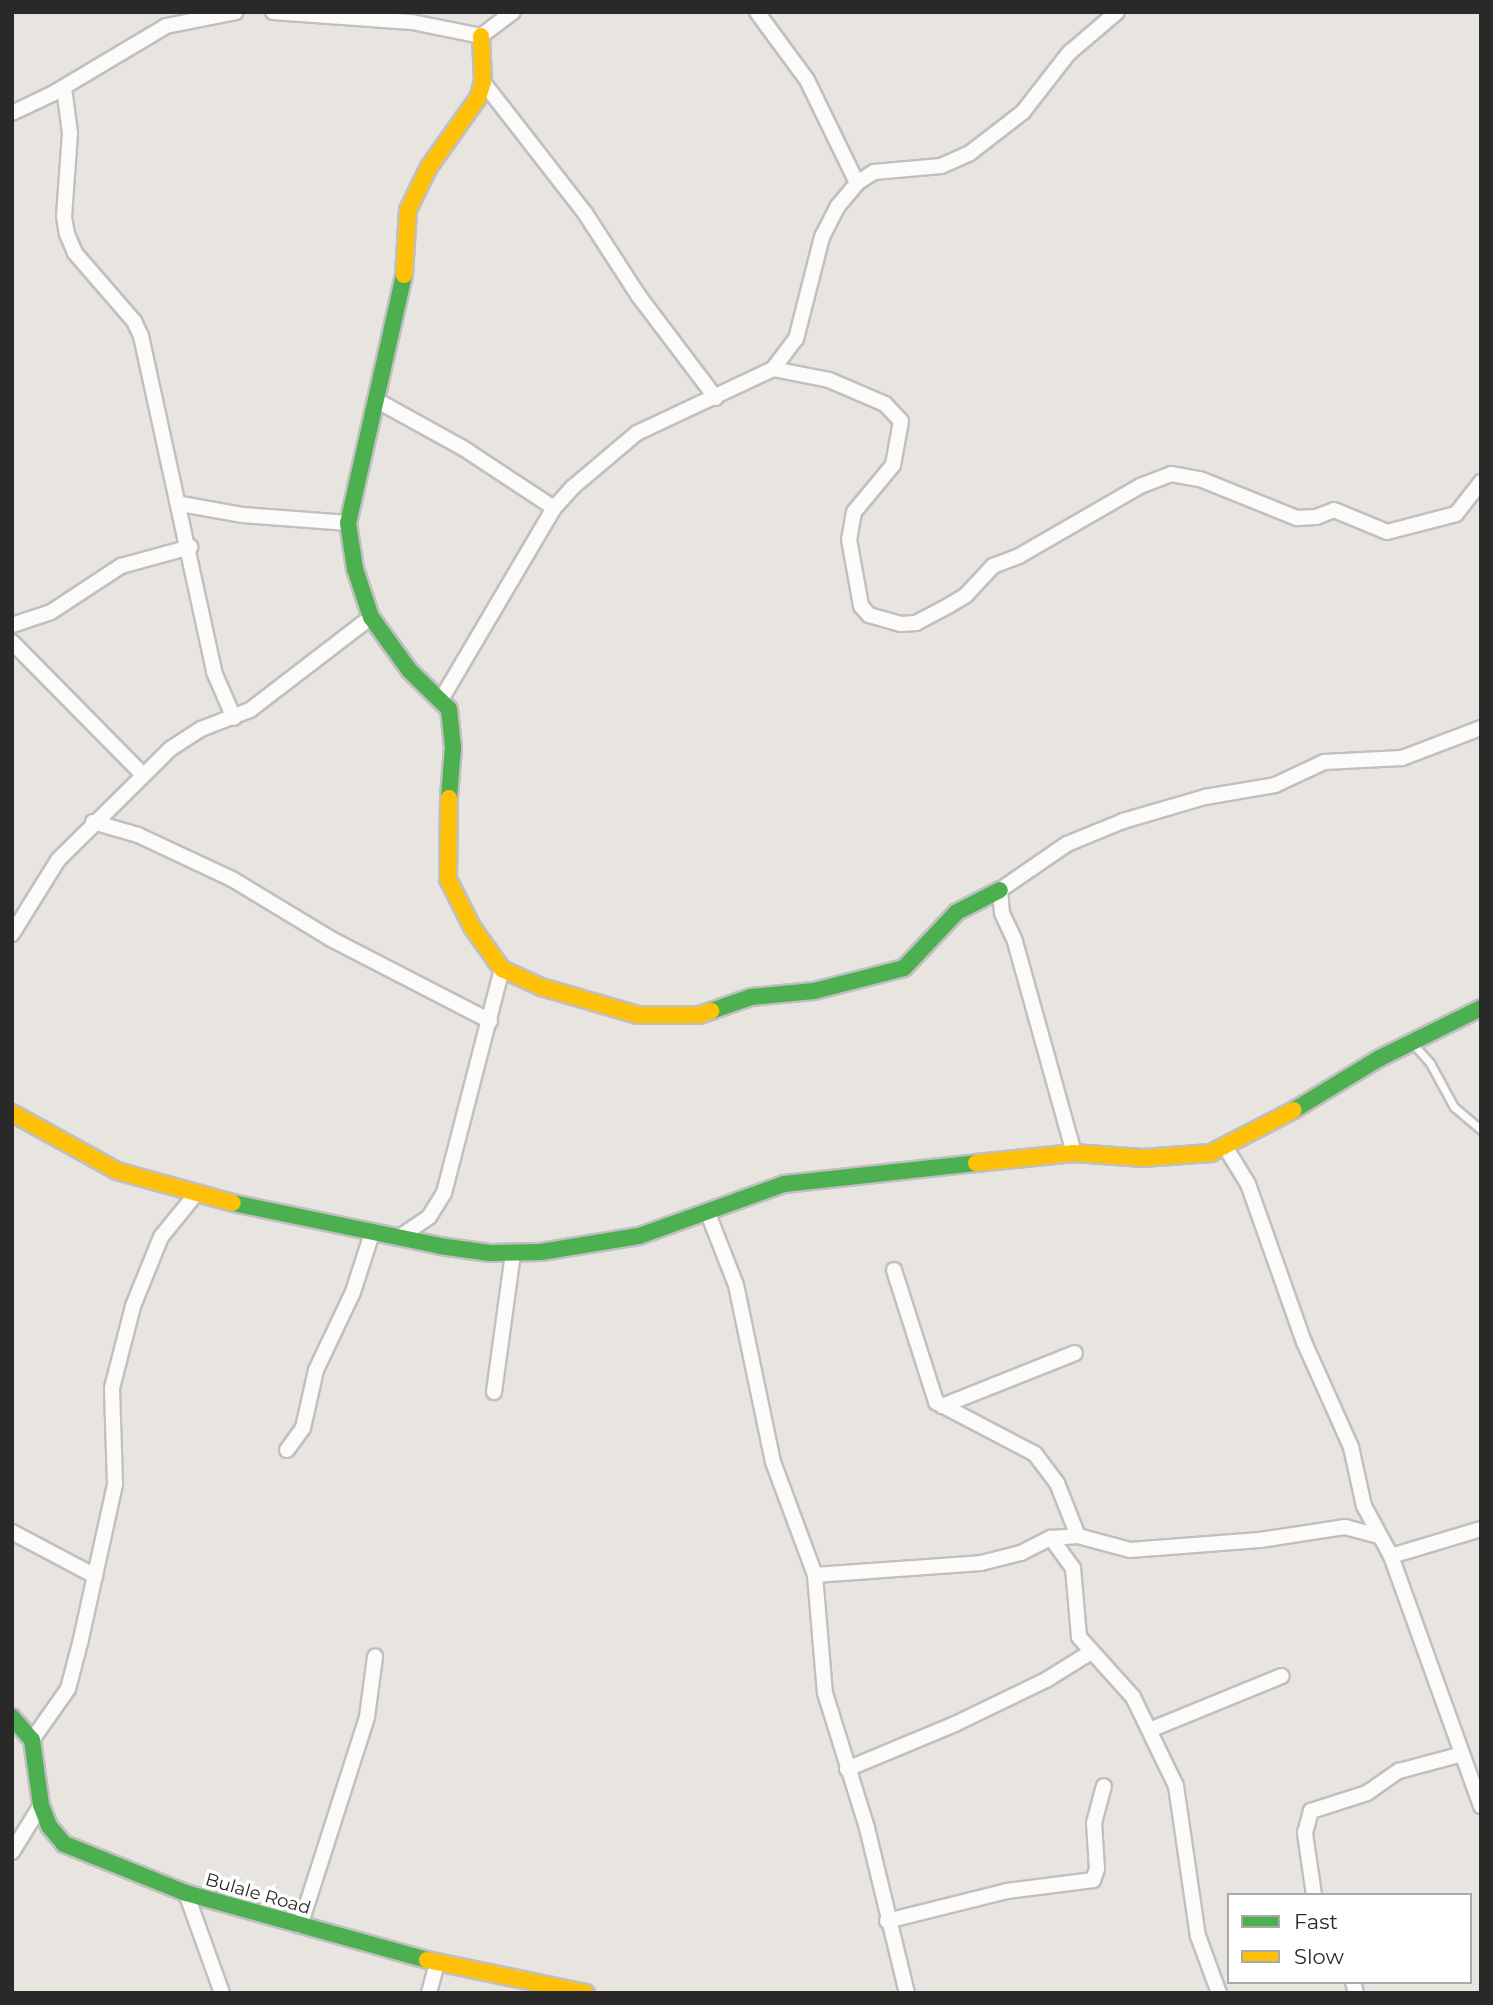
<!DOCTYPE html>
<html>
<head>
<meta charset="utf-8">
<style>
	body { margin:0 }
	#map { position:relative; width:1493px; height:2005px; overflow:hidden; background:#e8e4df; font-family:Montserrat,sans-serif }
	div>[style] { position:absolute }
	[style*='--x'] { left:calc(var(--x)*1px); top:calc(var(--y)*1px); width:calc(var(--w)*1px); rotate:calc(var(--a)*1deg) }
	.roads { filter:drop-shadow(2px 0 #c1c0c1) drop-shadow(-2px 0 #c1c0c1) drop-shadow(0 2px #c1c0c1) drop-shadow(0 -2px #c1c0c1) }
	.lane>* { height:7px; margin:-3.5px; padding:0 3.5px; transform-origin:3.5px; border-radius:3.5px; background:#fcfbfa }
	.street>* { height:14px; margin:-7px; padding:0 7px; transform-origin:7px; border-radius:7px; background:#fcfbfa }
	.fast>* { height:16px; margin:-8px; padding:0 8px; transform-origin:8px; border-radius:8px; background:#4caf50 }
	.slow>* { height:16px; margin:-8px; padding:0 8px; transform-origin:8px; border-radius:8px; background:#ffc107 }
	span { translate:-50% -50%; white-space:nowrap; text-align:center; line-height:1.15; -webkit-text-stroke:7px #fff; paint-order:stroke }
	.street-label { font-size:18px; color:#292929 }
	.frame { position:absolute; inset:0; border:14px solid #292929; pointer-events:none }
	.legend { position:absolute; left:1227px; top:1893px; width:245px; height:91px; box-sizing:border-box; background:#fff; border:2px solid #a9a9a9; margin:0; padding:9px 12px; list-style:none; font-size:21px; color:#292929 }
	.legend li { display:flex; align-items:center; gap:14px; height:35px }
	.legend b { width:35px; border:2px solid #a9a9a9 }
</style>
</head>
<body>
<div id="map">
	<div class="roads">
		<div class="lane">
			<i style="--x:1414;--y:1045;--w:24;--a:48"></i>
			<i style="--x:1430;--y:1063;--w:50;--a:61.4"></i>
			<i style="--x:1454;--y:1107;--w:35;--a:40"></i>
		</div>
		<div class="street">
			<i style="--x:273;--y:12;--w:139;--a:4.1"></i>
			<i style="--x:412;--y:22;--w:70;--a:11.5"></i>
			<i style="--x:481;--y:36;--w:40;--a:-37"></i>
			<i style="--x:757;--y:12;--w:84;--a:53.7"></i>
			<i style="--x:807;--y:80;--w:114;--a:64.1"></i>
			<i style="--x:483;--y:82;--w:166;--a:52.1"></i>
			<i style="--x:585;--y:213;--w:98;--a:57.1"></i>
			<i style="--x:638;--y:295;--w:129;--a:52.9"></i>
			<i style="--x:64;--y:88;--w:45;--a:82.4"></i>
			<i style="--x:70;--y:133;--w:84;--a:94.1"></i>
			<i style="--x:64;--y:217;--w:17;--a:80"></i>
			<i style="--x:67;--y:234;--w:21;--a:67"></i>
			<i style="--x:75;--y:253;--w:90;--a:49.1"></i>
			<i style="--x:134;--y:321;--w:17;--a:65"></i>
			<i style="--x:141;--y:336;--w:344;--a:77.7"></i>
			<i style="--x:214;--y:672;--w:50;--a:66.5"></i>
			<i style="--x:12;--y:113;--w:44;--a:-25.4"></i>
			<i style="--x:52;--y:94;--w:133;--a:-30.8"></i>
			<i style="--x:166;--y:26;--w:71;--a:-11.3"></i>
			<i style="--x:773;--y:369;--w:38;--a:-53"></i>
			<i style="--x:796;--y:339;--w:105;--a:-75.7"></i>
			<i style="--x:822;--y:237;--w:35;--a:-63"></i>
			<i style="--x:838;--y:206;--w:30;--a:-50"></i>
			<i style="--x:857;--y:183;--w:20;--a:-33"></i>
			<i style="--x:874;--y:172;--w:67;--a:-5.1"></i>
			<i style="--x:941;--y:166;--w:32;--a:-24"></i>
			<i style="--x:970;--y:153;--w:67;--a:-37.7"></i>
			<i style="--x:1023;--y:112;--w:75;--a:-52.1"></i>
			<i style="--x:1069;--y:53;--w:63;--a:-40.5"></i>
			<i style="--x:376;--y:400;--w:99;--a:28.9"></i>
			<i style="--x:463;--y:448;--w:109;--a:33.4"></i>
			<i style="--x:181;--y:504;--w:63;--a:10.1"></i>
			<i style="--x:243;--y:515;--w:105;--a:4.4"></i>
			<i style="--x:12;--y:625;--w:41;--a:-18.4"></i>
			<i style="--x:51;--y:612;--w:84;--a:-33.3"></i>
			<i style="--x:121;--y:566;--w:72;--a:-15.4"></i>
			<i style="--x:12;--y:642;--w:187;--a:45.4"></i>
			<i style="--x:442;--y:698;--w:221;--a:-59.5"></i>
			<i style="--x:554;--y:508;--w:28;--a:-48"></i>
			<i style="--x:573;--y:487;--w:84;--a:-40.2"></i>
			<i style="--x:637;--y:433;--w:150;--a:-25.2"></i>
			<i style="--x:773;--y:369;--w:57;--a:11.1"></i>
			<i style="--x:829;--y:380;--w:61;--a:23.2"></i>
			<i style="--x:885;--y:404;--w:23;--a:47"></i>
			<i style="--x:901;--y:421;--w:45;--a:100.3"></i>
			<i style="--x:893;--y:465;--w:61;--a:129.7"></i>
			<i style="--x:854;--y:512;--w:27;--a:100"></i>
			<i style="--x:849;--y:539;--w:68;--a:79.8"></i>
			<i style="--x:861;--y:606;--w:12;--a:48"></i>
			<i style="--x:869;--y:615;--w:33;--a:16"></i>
			<i style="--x:901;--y:624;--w:15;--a:-4"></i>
			<i style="--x:916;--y:623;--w:36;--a:-28"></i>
			<i style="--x:948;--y:606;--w:21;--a:-31"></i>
			<i style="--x:966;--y:595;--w:40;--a:-47"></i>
			<i style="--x:993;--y:566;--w:28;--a:-21"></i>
			<i style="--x:1019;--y:556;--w:140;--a:-30"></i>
			<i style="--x:1140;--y:486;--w:33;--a:-21"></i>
			<i style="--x:1171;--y:474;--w:29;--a:10"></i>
			<i style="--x:1200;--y:479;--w:105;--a:21.9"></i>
			<i style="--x:1297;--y:518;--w:19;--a:-3"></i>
			<i style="--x:1316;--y:517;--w:19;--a:-21"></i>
			<i style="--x:1334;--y:510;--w:57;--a:22.5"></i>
			<i style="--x:1387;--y:532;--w:71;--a:-14.6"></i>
			<i style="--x:1456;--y:514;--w:41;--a:-52"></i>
			<i style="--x:93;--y:822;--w:47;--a:16.1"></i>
			<i style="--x:138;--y:835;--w:104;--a:25.1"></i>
			<i style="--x:232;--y:879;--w:116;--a:31.2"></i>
			<i style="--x:331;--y:939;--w:179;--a:27.3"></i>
			<i style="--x:12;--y:934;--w:87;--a:-58.1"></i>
			<i style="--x:58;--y:860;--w:158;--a:-44.7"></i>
			<i style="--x:170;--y:749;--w:37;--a:-33"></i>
			<i style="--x:201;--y:729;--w:53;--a:-21.2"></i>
			<i style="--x:250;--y:710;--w:153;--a:-37.5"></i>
			<i style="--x:1226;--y:1148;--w:42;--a:58.6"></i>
			<i style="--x:1248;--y:1184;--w:168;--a:70.5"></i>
			<i style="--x:1304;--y:1342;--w:115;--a:65.9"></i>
			<i style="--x:1351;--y:1447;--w:60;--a:77.6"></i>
			<i style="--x:1364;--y:1506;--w:57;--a:61.6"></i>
			<i style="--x:1391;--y:1556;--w:266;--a:70.2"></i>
			<i style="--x:1074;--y:1153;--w:220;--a:-105.6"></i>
			<i style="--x:1015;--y:941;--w:31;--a:-115"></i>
			<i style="--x:1002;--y:913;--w:23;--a:-95"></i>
			<i style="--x:1000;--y:890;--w:81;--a:-34.5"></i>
			<i style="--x:1067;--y:844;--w:61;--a:-22.3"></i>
			<i style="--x:1123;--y:821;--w:85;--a:-16.3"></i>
			<i style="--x:1205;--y:797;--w:71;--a:-9.7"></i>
			<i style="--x:1275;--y:785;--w:54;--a:-25.1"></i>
			<i style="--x:1324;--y:762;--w:78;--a:-2.9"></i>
			<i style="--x:1402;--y:758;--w:85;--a:-20.8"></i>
			<i style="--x:707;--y:1211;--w:79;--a:68.6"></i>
			<i style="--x:736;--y:1285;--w:181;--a:78.2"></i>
			<i style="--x:773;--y:1462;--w:121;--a:69.6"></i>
			<i style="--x:815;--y:1575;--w:118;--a:85.2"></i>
			<i style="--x:825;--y:1693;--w:141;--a:72.7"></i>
			<i style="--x:867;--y:1828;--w:170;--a:76.4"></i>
			<i style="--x:398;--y:1238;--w:37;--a:-34"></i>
			<i style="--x:429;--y:1217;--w:28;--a:-58"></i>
			<i style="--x:444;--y:1193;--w:231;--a:-75.5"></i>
			<i style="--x:894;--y:1270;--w:139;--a:72.3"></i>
			<i style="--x:936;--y:1402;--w:112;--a:27.7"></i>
			<i style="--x:1035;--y:1454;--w:36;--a:53"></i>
			<i style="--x:1057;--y:1483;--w:57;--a:68.4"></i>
			<i style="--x:494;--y:1392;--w:140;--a:-82.2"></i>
			<i style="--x:942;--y:1406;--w:143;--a:-21.7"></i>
			<i style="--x:287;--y:1450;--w:27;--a:-54"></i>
			<i style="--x:303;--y:1428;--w:59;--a:-77.4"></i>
			<i style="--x:316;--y:1370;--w:86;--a:-64.6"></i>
			<i style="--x:353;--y:1292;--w:62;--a:-72.1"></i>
			<i style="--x:12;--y:1532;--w:94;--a:27.9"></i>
			<i style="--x:1051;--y:1538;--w:37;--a:54"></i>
			<i style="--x:1073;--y:1568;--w:69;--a:85"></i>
			<i style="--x:1079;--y:1637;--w:81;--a:48"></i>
			<i style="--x:1133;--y:1697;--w:99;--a:64.2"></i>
			<i style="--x:1176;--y:1786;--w:152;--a:81.7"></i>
			<i style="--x:1198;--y:1936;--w:61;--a:69.8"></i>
			<i style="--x:1391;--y:1556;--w:94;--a:-16.7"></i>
			<i style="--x:815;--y:1575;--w:166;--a:-4.1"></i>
			<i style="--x:981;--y:1563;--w:41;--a:-14"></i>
			<i style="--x:1021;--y:1553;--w:34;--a:-27"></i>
			<i style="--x:1051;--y:1538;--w:27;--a:-4"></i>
			<i style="--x:1078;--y:1536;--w:54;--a:15.1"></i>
			<i style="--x:1130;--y:1550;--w:130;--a:-4.4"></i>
			<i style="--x:1260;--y:1540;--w:86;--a:-8.7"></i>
			<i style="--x:1345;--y:1527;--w:34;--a:15"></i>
			<i style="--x:1152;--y:1729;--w:140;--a:-22.2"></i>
			<i style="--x:32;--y:1740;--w:62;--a:-54.8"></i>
			<i style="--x:68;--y:1689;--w:52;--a:-75.4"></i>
			<i style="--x:81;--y:1639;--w:159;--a:-77.6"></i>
			<i style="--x:115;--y:1484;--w:96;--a:-91.8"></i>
			<i style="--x:112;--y:1388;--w:85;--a:-75.6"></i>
			<i style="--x:133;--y:1306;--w:74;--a:-67.9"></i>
			<i style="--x:161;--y:1237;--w:54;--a:-51"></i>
			<i style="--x:847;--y:1769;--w:117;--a:-22.6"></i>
			<i style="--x:955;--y:1724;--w:101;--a:-25.8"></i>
			<i style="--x:1046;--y:1680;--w:53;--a:-31.9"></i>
			<i style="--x:12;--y:1852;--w:55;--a:-58.3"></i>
			<i style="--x:186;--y:1893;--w:106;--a:70.2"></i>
			<i style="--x:1314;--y:1895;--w:63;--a:-98.3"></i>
			<i style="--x:1305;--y:1833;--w:23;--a:-75"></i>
			<i style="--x:1311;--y:1811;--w:59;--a:-17.8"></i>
			<i style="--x:1367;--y:1793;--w:39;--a:-35"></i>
			<i style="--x:1399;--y:1771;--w:62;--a:-14.9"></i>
			<i style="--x:887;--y:1921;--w:124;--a:-14"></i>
			<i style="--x:1007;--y:1891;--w:87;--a:-7.3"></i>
			<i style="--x:1093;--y:1880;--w:12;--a:-70"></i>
			<i style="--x:1097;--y:1869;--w:46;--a:-93.7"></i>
			<i style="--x:1094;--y:1823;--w:38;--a:-75"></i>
			<i style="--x:300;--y:1926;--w:219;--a:-72.2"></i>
			<i style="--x:367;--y:1717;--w:61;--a:-82.4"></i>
			<i style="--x:1353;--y:1982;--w:11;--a:75"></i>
			<i style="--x:429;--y:1993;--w:31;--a:-75"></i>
		</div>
		<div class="fast">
			<i style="--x:404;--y:275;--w:254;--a:102.7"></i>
			<i style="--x:348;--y:523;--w:47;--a:81.3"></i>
			<i style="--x:355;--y:569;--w:51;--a:71.6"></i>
			<i style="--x:371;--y:617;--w:67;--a:54.2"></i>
			<i style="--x:410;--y:671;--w:54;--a:44.3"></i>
			<i style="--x:449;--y:709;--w:38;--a:84"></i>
			<i style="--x:453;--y:747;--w:51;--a:94.5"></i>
			<i style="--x:711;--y:1011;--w:42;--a:-19.3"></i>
			<i style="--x:751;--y:997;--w:63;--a:-5.4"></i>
			<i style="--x:814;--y:991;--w:93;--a:-14.3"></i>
			<i style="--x:904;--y:968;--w:77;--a:-46.6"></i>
			<i style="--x:957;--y:912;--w:48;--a:-27.1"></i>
			<i style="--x:1294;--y:1110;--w:100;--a:-31.2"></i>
			<i style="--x:1380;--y:1058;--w:113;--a:-26.3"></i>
			<i style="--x:233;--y:1203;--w:211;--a:11.7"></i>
			<i style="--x:440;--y:1246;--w:50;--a:8"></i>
			<i style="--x:490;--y:1253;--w:51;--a:-1.1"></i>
			<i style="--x:541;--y:1252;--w:99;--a:-9.3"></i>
			<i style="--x:639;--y:1236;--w:154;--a:-19.7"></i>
			<i style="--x:784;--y:1184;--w:193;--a:-6.2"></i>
			<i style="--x:12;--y:1717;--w:30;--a:49"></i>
			<i style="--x:32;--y:1740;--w:66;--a:82.1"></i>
			<i style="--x:41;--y:1805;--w:22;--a:69"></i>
			<i style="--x:49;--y:1826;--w:23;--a:50"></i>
			<i style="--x:64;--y:1844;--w:131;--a:21.9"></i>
			<i style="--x:186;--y:1893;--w:250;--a:15.5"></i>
		</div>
		<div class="slow">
			<i style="--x:404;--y:275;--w:65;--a:-86.5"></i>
			<i style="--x:408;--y:210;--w:48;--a:-64"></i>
			<i style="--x:429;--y:167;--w:85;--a:-54.6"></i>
			<i style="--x:478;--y:98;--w:17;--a:-73"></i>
			<i style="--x:483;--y:82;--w:46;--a:-92.5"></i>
			<i style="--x:449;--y:798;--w:81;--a:90.7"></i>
			<i style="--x:448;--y:879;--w:54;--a:63.4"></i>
			<i style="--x:472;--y:927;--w:52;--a:54.5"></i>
			<i style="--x:502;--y:969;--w:43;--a:24.8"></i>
			<i style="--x:541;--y:987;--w:101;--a:16.1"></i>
			<i style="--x:638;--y:1015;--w:61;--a:0"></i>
			<i style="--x:699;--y:1015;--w:13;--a:-18"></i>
			<i style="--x:12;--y:1113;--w:120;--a:28.9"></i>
			<i style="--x:117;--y:1171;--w:120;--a:15.4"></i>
			<i style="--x:976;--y:1163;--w:99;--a:-5.8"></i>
			<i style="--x:1074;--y:1153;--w:69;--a:4.1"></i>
			<i style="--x:1143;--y:1158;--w:68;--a:-4.2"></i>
			<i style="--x:1211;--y:1153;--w:93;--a:-27.4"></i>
			<i style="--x:427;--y:1960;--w:162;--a:11.7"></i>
		</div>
	</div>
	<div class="street-label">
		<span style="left:258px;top:1894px;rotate:16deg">Bulale Road</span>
	</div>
	<div class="frame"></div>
	<ul class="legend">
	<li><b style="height:9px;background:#4caf50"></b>Fast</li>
	<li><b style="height:9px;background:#ffc107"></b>Slow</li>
	</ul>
</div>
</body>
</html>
